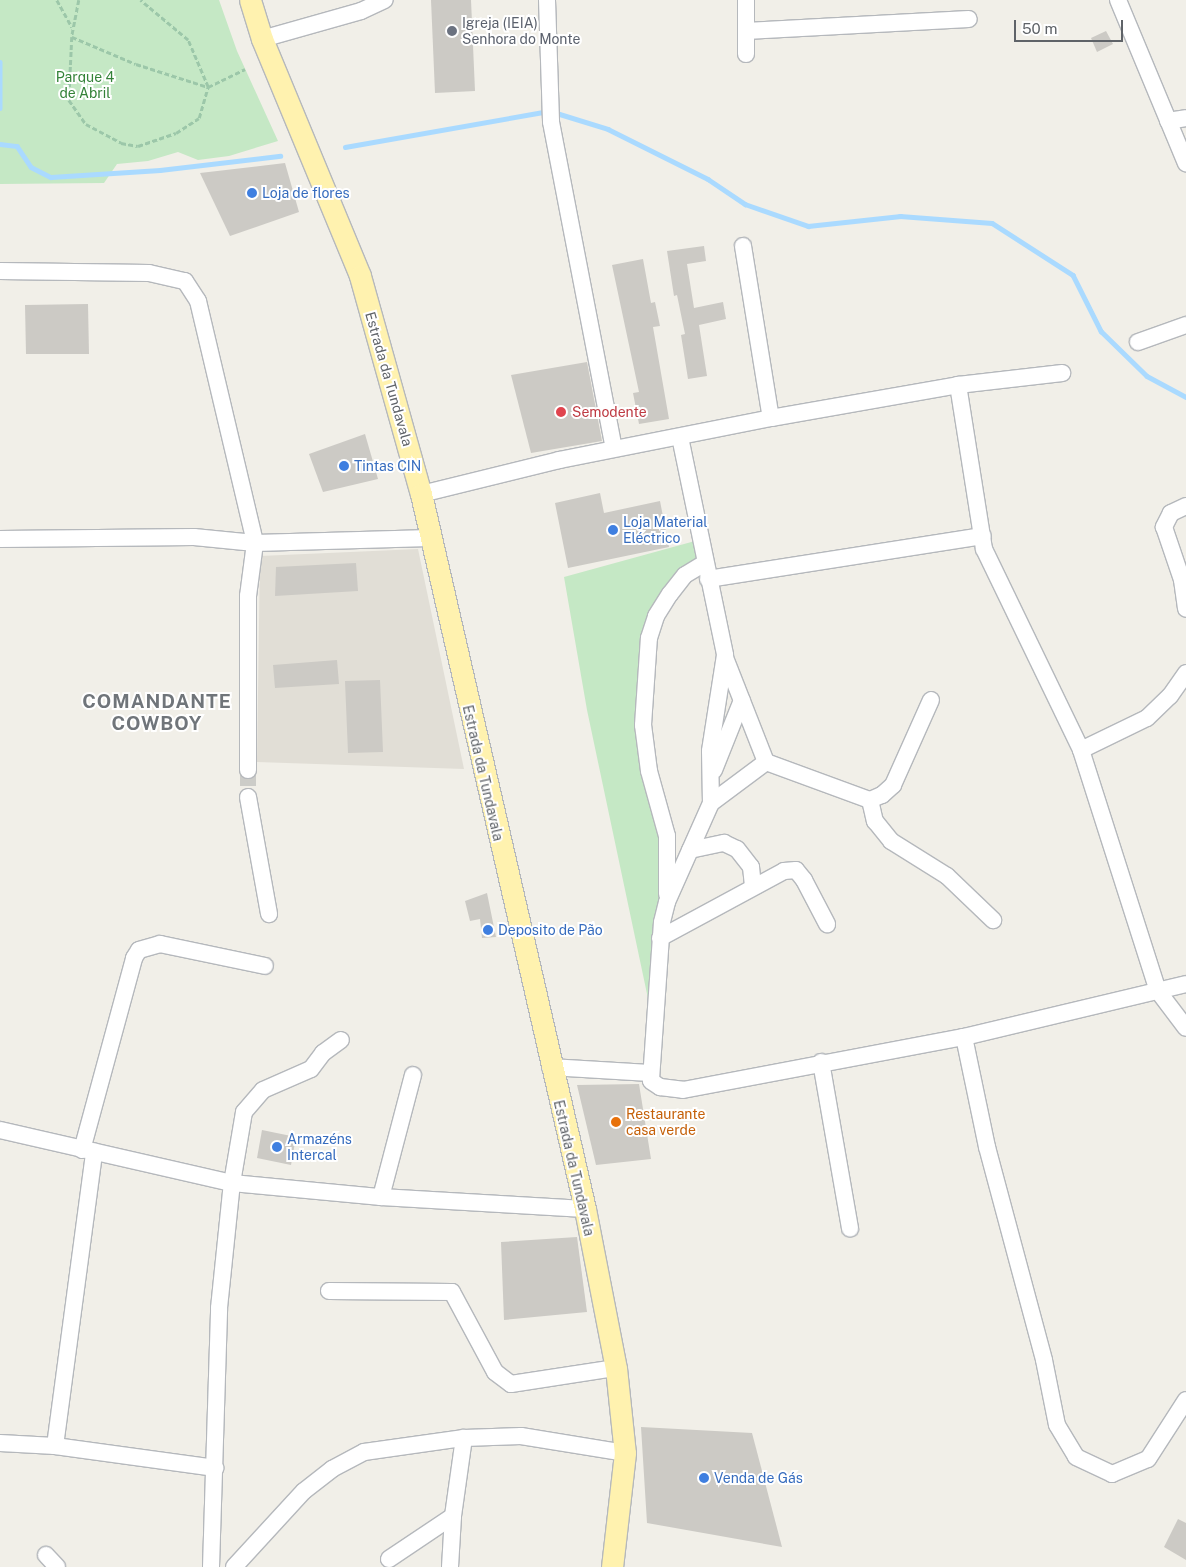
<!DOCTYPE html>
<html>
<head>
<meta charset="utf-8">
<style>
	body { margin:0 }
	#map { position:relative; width:1186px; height:1567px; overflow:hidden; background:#f1efe8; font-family:"Public Sans",sans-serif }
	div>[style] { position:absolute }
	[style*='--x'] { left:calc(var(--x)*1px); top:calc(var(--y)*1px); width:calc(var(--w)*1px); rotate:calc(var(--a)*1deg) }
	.education>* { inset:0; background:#e1ded6 }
	.green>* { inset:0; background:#c5e8c5 }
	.stream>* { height:4.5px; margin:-2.25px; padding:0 2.25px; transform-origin:2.25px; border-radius:2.25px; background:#aadaff }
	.building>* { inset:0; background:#cccac5 }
	.minor-tunnel>* { height:16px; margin-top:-8px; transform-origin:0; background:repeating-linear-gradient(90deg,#ccccc8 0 16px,transparent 0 24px) }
	.path>* { height:2.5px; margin-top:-1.25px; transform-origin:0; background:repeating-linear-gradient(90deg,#9cc7a9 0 5px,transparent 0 7.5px) }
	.roads { filter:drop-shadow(1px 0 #b5b8bc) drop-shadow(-1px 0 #b5b8bc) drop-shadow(0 1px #b5b8bc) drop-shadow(0 -1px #b5b8bc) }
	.minor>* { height:16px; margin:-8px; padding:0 8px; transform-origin:8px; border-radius:8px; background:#fff }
	.major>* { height:21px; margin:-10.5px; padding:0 10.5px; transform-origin:10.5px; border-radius:10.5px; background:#fff2af }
	.dots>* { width:14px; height:14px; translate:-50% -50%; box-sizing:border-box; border:2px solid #fff; border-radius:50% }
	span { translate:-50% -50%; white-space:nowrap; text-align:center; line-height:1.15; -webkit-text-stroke:4px #fff; paint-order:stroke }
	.worship-label { font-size:14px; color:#5b616d }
	.left { translate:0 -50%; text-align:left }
	.park-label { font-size:14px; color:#348238 }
	.shop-label { font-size:14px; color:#366cbe }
	.street-label { font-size:14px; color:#5f6368 }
	.health-label { font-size:14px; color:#be3a42 }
	.food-label { font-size:14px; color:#c56008 }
	.district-label { font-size:19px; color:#70757a; font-weight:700; letter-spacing:1px }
	.scale { position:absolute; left:1014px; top:20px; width:109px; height:22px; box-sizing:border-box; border:2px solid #5f6368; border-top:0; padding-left:6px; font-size:15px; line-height:18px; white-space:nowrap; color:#5f6368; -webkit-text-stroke:4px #fff; paint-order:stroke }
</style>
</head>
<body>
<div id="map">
	<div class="education">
		<i style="clip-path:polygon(418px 549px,464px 769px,257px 762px,260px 556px)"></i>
	</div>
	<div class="green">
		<i style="clip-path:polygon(0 0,219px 0,237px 51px,278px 141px,229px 156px,198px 160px,178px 152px,148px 161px,117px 164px,104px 183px,0 184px)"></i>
		<i style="clip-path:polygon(695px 541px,701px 558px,641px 642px,662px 870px,650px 1008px,587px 710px,564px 577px)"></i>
	</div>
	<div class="stream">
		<i style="--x:0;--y:62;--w:46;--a:90"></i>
		<i style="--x:0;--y:144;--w:17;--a:7"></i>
		<i style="--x:17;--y:146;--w:25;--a:56"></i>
		<i style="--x:31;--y:167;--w:22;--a:27"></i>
		<i style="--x:51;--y:177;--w:109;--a:-3.7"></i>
		<i style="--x:160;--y:170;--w:121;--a:-6.7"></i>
		<i style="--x:345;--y:147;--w:208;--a:-10"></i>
		<i style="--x:550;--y:111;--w:61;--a:17.2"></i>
		<i style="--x:608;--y:129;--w:112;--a:26.6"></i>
		<i style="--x:708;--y:179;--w:45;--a:34"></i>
		<i style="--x:745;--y:204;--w:67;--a:19.2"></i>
		<i style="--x:808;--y:226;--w:93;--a:-6.2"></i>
		<i style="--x:900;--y:216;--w:92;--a:4.4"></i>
		<i style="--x:992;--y:223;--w:96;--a:32.7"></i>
		<i style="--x:1073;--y:275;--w:63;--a:63.4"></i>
		<i style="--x:1101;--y:331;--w:64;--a:44.4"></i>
		<i style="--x:1147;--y:376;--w:44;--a:28.3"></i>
	</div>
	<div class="building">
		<i style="clip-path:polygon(431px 0,471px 0,475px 91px,435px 93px)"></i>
		<i style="clip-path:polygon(1106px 31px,1113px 44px,1097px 52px,1091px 38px)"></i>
		<i style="clip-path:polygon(285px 163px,299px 212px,230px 236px,200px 173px)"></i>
		<i style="clip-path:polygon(704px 246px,706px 261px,687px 264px,694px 308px,723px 302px,726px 319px,699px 325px,707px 376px,688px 379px,681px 335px,685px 334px,677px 295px,674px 296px,667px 251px)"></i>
		<i style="clip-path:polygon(643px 259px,651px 303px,655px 302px,660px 326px,653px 327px,669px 419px,639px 424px,633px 393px,639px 392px,612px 265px)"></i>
		<i style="clip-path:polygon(88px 304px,89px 354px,26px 354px,25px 305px)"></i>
		<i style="clip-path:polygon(587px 362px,602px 441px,531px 453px,511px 375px)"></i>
		<i style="clip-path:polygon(365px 434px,378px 479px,323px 492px,309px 454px)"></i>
		<i style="clip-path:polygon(600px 493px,604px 513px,660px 501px,669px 547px,568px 568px,555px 503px)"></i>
		<i style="clip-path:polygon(356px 563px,358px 591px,275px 596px,276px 567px)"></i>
		<i style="clip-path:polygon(337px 660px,339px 684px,275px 688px,273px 665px)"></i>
		<i style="clip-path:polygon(380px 680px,383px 752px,348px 753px,345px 681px)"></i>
		<i style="clip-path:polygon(487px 893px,496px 937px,482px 938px,480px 919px,470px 921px,465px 901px)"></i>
		<i style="clip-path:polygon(639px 1084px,651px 1159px,596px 1165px,577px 1085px)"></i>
		<i style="clip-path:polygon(262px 1130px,296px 1137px,291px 1165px,257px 1158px)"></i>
		<i style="clip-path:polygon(577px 1237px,587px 1312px,504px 1320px,501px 1242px)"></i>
		<i style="clip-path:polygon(641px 1427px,752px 1433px,782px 1547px,647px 1523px)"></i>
		<i style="clip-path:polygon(1178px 1519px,1186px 1523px,1186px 1560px,1164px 1547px)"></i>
	</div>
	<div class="minor-tunnel">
		<i style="--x:248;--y:770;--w:27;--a:90"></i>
	</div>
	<div class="path">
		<i style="--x:57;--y:0;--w:31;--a:61"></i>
		<i style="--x:79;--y:0;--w:38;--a:101"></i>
		<i style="--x:72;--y:37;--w:63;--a:92.7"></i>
		<i style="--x:69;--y:100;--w:29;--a:55"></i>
		<i style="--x:86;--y:124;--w:40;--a:28"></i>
		<i style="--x:121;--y:143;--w:17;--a:10"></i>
		<i style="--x:138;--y:146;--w:40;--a:-18.9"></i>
		<i style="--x:176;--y:133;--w:27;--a:-33"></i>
		<i style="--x:199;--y:118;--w:32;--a:-74"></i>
		<i style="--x:208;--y:87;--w:51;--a:-113.1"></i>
		<i style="--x:188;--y:40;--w:62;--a:-140.2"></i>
		<i style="--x:72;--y:37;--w:69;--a:22.9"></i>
		<i style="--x:136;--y:64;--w:76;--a:17.7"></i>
		<i style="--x:208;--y:87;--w:41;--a:-25.9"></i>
	</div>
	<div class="roads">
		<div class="minor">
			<i style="--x:547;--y:0;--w:122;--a:88.1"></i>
			<i style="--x:551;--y:122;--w:332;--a:79.1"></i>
			<i style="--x:1118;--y:0;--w:177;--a:67.4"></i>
			<i style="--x:746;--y:31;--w:223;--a:-3.1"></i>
			<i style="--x:262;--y:39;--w:103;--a:-15.8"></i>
			<i style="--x:361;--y:11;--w:26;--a:-25"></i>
			<i style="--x:746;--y:54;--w:54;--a:-90"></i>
			<i style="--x:1168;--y:121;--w:18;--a:-9"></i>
			<i style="--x:743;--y:246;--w:174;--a:80.8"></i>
			<i style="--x:0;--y:271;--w:149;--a:0.8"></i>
			<i style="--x:149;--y:273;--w:37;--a:13"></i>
			<i style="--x:185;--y:281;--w:24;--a:57"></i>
			<i style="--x:198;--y:301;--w:249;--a:76.7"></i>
			<i style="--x:255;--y:543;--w:53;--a:97.5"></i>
			<i style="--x:248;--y:596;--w:174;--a:90"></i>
			<i style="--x:1138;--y:342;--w:51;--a:-19.5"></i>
			<i style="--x:958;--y:385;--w:166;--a:81"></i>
			<i style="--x:984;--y:549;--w:223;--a:64.2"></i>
			<i style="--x:1081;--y:750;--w:253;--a:72.3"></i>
			<i style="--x:1158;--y:991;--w:46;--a:52.9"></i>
			<i style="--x:680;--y:437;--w:223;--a:78.3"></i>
			<i style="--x:725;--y:655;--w:97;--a:98.9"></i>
			<i style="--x:710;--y:751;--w:52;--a:88.9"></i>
			<i style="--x:711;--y:803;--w:108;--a:114"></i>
			<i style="--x:667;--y:902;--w:21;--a:104"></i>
			<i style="--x:662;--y:922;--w:159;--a:94"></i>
			<i style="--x:651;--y:1081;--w:11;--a:34"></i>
			<i style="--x:660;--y:1087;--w:23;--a:7"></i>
			<i style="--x:683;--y:1090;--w:286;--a:-10.7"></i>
			<i style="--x:964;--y:1037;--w:228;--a:-13.4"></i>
			<i style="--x:421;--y:494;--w:142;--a:-13.8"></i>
			<i style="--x:559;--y:460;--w:216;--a:-11.2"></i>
			<i style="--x:771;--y:418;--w:190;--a:-10"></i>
			<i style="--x:958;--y:385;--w:105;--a:-6.6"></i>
			<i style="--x:1186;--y:506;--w:17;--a:155"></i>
			<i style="--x:1171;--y:513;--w:16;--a:117"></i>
			<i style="--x:1164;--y:527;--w:56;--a:71.2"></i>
			<i style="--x:1182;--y:580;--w:29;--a:82"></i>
			<i style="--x:0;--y:539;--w:194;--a:-0.6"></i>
			<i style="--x:194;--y:537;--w:61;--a:5.6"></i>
			<i style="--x:255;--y:543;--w:175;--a:-1.6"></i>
			<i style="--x:708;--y:579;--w:278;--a:-8.9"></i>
			<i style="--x:726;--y:660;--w:110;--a:68.6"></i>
			<i style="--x:766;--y:762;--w:111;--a:20.1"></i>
			<i style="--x:870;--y:800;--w:13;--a:-23"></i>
			<i style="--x:882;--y:795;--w:15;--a:-42"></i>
			<i style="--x:893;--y:785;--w:93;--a:-65.9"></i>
			<i style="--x:1081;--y:750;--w:73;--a:-25.9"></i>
			<i style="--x:1147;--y:718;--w:32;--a:-44"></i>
			<i style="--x:1170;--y:696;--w:28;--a:-55"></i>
			<i style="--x:714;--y:770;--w:75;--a:-68.2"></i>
			<i style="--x:248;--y:797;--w:119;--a:79.8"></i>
			<i style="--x:870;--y:800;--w:22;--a:77"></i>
			<i style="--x:875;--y:821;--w:26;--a:51"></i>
			<i style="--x:891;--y:841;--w:66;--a:32"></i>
			<i style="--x:947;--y:876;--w:64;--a:43.7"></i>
			<i style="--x:711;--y:803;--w:69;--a:-36.7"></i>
			<i style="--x:690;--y:850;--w:35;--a:-12"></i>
			<i style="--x:724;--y:843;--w:14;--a:25"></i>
			<i style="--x:737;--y:849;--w:23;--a:52"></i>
			<i style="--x:751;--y:867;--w:20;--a:84"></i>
			<i style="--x:667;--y:894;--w:58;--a:-90"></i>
			<i style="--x:667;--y:836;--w:67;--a:-105.5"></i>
			<i style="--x:649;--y:771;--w:46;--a:-97.4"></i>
			<i style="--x:643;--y:725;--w:87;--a:-86.1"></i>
			<i style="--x:649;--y:638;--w:23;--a:-72"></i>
			<i style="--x:656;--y:616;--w:26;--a:-58"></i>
			<i style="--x:670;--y:594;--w:24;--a:-52"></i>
			<i style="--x:685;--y:575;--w:23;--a:-31"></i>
			<i style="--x:660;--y:938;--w:141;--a:-28.4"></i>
			<i style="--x:784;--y:871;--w:12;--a:-5"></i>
			<i style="--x:796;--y:870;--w:13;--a:51"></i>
			<i style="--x:804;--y:880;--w:50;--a:62.4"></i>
			<i style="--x:964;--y:1037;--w:112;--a:78.2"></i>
			<i style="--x:987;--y:1147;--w:220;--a:75"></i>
			<i style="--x:1044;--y:1360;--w:66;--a:78.7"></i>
			<i style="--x:1057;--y:1425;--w:37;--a:59"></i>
			<i style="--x:1076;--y:1457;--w:40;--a:25"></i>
			<i style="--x:1112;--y:1474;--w:39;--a:-23"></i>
			<i style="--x:1148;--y:1459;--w:70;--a:-57.2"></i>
			<i style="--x:821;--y:1062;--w:169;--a:80.1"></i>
			<i style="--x:550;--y:1067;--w:100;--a:3.4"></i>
			<i style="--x:0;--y:1130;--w:238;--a:12.9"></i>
			<i style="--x:232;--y:1183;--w:150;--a:5.4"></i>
			<i style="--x:381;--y:1197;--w:204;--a:3.4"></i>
			<i style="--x:82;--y:1150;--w:199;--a:-74.8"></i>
			<i style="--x:134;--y:958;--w:9;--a:-58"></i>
			<i style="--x:139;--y:950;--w:22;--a:-16"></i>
			<i style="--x:160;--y:944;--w:107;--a:11.8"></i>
			<i style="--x:381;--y:1197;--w:126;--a:-75.3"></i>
			<i style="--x:329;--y:1291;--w:123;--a:0.5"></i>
			<i style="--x:452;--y:1292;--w:91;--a:61.7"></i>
			<i style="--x:495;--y:1372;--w:20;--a:37"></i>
			<i style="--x:511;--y:1384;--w:106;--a:-8.7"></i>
			<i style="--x:0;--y:1443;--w:55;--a:3.1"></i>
			<i style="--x:55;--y:1446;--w:162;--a:7.8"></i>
			<i style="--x:55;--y:1446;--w:297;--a:-82.4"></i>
			<i style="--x:46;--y:1555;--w:16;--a:47"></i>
			<i style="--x:389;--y:1559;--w:77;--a:-33.9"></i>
			<i style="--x:211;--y:1567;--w:259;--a:-88.2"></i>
			<i style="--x:219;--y:1308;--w:126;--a:-84.1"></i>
			<i style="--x:232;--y:1183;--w:72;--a:-80.4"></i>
			<i style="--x:244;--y:1112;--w:29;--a:-49"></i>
			<i style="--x:263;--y:1090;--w:52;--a:-23.6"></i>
			<i style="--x:311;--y:1069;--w:20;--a:-53"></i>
			<i style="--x:323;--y:1053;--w:22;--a:-36"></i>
			<i style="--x:234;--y:1567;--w:103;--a:-47.4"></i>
			<i style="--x:304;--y:1491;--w:36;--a:-38"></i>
			<i style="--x:332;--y:1469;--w:36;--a:-28"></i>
			<i style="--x:364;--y:1452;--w:101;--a:-8"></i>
			<i style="--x:464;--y:1438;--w:57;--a:-2"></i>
			<i style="--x:521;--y:1436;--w:105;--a:9.3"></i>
			<i style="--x:450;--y:1567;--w:51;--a:-86.6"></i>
			<i style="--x:453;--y:1516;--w:79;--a:-82"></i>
		</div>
		<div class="major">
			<i style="--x:250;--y:0;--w:41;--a:72.9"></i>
			<i style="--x:262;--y:39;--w:256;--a:67.5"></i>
			<i style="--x:360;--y:276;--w:226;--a:74.4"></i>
			<i style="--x:421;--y:494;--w:734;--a:77.08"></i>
			<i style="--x:585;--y:1209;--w:162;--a:79"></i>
			<i style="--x:616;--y:1368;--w:85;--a:84"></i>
			<i style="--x:625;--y:1453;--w:115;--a:96.5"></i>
		</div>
	</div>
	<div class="dots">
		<i style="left:452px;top:31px;background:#6b7280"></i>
		<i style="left:252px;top:193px;background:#3f7fe0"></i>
		<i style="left:561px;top:412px;background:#e0444e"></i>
		<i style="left:344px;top:466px;background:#3f7fe0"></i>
		<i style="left:613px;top:530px;background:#3f7fe0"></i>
		<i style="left:488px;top:930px;background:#3f7fe0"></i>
		<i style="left:616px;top:1122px;background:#e8710a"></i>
		<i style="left:277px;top:1147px;background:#3f7fe0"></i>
		<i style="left:704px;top:1478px;background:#3f7fe0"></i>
	</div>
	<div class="worship-label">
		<span class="left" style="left:462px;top:31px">Igreja (IEIA)<br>Senhora do Monte</span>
	</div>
	<div class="park-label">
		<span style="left:85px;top:85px">Parque 4<br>de Abril</span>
	</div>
	<div class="shop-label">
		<span class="left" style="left:262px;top:193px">Loja de flores</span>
		<span class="left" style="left:354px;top:466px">Tintas CIN</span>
		<span class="left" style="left:623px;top:530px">Loja Material<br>Eléctrico</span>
		<span class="left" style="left:498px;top:930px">Deposito de Pão</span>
		<span class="left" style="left:287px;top:1147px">Armazéns<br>Intercal</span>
		<span class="left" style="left:714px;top:1478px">Venda de Gás</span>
	</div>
	<div class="street-label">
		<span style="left:389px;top:379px;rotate:74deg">Estrada da Tundavala</span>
		<span style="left:483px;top:773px;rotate:77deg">Estrada da Tundavala</span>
		<span style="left:574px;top:1168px;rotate:77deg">Estrada da Tundavala</span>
	</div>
	<div class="health-label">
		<span class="left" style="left:572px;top:412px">Semodente</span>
	</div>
	<div class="food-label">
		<span class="left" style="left:626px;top:1122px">Restaurante<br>casa verde</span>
	</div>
	<div class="district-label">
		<span style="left:157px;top:713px">COMANDANTE<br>COWBOY</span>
	</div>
	<div class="scale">50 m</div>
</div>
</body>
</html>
